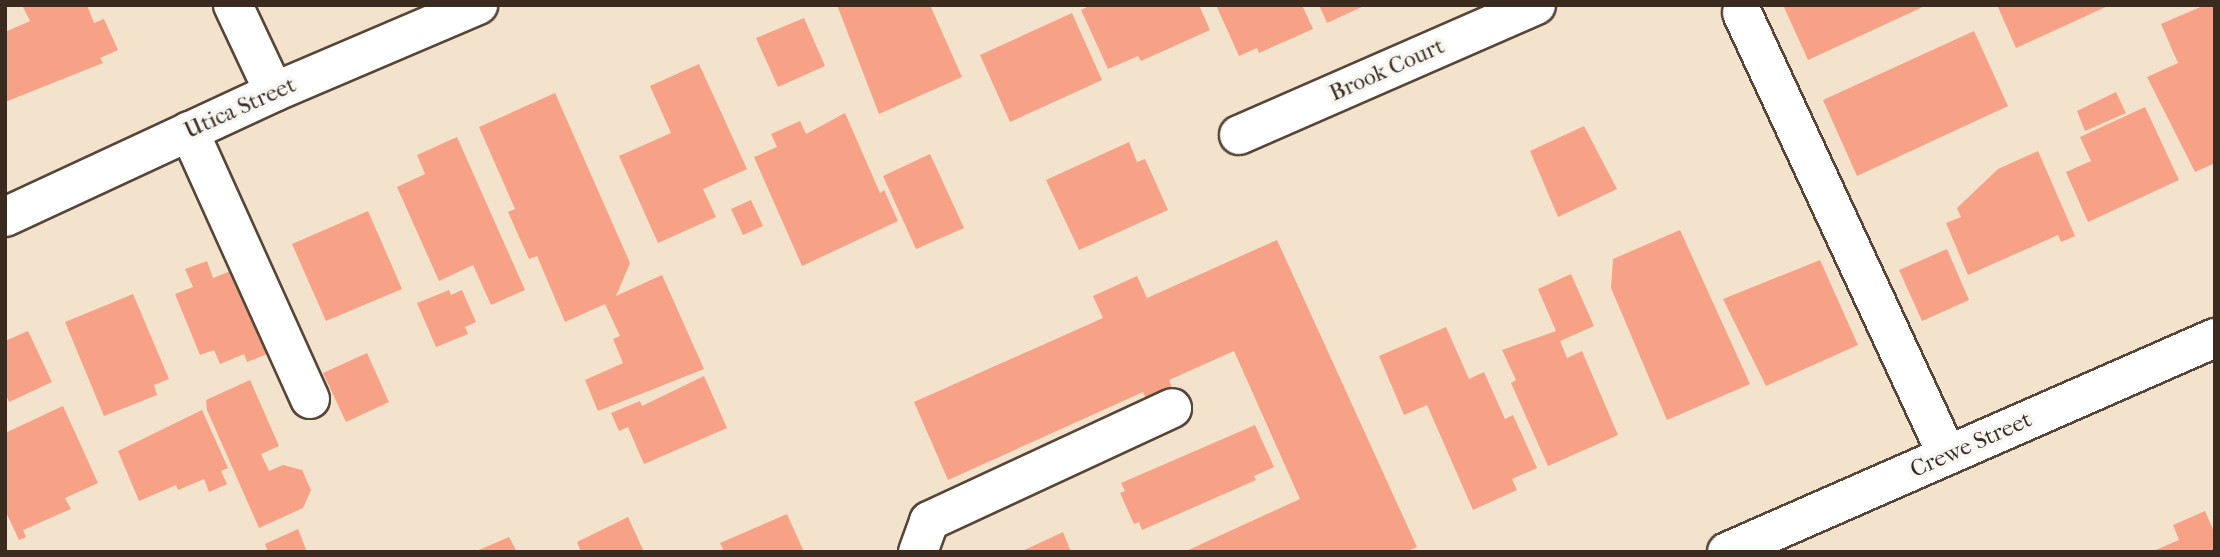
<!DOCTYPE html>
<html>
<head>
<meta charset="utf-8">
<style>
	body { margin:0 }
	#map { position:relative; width:2220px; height:557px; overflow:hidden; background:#f3e3cd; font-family:"IM FELL French Canon",serif }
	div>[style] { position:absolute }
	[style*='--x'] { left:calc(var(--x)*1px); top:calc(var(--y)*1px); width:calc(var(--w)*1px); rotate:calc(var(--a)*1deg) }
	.building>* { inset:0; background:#f7a287 }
	.roads { filter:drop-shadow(2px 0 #574638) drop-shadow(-2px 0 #574638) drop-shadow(0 2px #574638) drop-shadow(0 -2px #574638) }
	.minor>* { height:38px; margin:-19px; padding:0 19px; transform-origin:19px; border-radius:19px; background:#fff }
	span { translate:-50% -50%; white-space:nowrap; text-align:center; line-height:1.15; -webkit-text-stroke:7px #f6f6f2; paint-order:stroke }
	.street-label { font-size:23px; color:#3b2a1e }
	.frame { position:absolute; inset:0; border:7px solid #3b2a1e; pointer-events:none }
</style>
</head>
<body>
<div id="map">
	<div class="building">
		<i style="clip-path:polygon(22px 5px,87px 5px,94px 23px,104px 19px,118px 50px,100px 58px,103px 63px,5px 102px,5px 32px,30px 21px)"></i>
		<i style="clip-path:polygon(837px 5px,930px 5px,962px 77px,879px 114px)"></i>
		<i style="clip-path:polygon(1091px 5px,1199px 5px,1210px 30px,1141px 61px,1138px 56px,1108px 69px,1081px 10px)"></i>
		<i style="clip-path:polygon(1216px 5px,1302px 5px,1313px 29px,1259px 53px,1257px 48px,1239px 56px)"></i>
		<i style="clip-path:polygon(1319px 5px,1366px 5px,1327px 23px)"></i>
		<i style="clip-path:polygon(1783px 5px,1927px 5px,1808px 60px)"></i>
		<i style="clip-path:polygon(1997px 5px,2110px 5px,2016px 48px)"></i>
		<i style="clip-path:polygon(2205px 5px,2215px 5px,2215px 163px,2195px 172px,2147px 77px,2178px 63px,2161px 24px)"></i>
		<i style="clip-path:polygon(1072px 13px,1102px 80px,1010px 122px,980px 55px)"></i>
		<i style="clip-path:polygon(804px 18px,825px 66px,778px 87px,756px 38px)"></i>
		<i style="clip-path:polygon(1974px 31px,2008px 106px,1857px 176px,1823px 100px)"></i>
		<i style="clip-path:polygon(699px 64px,747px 169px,703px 189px,716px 217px,658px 243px,619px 156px,671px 133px,650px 86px)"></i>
		<i style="clip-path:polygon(2116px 92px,2126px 113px,2085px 131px,2077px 111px)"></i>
		<i style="clip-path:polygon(555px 93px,630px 263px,616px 296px,662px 275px,704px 369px,598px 411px,585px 380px,623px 363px,613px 339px,620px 336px,605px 304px,565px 322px,537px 256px,529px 259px,508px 212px,515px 209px,479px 127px)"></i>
		<i style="clip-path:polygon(2145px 107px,2179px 180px,2088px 222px,2066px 172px,2091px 161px,2080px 137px)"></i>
		<i style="clip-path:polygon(845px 113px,880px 193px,884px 190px,898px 221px,802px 266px,754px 157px,777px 147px,771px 134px,800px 121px,806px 134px)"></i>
		<i style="clip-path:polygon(1584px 126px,1617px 189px,1558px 217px,1530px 151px)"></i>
		<i style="clip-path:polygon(457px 137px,525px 290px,491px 305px,473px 265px,439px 281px,397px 187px,425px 174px,417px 155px)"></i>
		<i style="clip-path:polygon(1129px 142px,1137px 162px,1145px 159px,1168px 210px,1079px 250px,1046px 180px)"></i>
		<i style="clip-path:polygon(2038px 151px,2075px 236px,2061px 242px,2058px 235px,1968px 275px,1946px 223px,1961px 217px,1957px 208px,1998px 169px)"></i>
		<i style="clip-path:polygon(930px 154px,964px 228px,916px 249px,883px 176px)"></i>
		<i style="clip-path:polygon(751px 200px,763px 226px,743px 235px,731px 209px)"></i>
		<i style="clip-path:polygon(368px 211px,402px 289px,326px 321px,292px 244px)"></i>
		<i style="clip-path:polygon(1680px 230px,1750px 384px,1667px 420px,1611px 288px,1613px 259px)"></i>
		<i style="clip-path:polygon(1277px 240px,1417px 547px,1406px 552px,1184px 552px,1300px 499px,1234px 351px,1169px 380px,1172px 388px,1146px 399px,1143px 392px,948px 480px,914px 402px,1103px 318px,1093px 296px,1137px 276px,1147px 298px)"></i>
		<i style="clip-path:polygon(1947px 249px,1969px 300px,1922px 321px,1899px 270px)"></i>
		<i style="clip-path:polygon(1820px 260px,1858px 345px,1766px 386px,1723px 299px)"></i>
		<i style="clip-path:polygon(207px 261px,213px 278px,233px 270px,267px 354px,247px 362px,244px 354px,220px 364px,214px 350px,200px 355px,175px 294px,193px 287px,185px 269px)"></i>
		<i style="clip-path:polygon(1571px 274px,1594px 326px,1560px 341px,1567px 358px,1582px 351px,1618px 435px,1548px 466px,1511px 383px,1516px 380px,1502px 350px,1556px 331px,1538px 289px)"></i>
		<i style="clip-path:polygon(449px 290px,451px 295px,462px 290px,476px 322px,465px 327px,468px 334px,436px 347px,417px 303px)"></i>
		<i style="clip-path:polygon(133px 294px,169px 379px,154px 385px,157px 395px,104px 416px,65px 322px)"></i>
		<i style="clip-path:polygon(1446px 327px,1469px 379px,1484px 372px,1505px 419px,1513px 415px,1537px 468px,1512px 479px,1517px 490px,1473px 510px,1427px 405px,1404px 415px,1379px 356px)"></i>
		<i style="clip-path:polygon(28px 331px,52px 382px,9px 402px,5px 392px,5px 341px)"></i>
		<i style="clip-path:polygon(367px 353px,389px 402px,346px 422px,323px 373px)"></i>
		<i style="clip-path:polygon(704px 376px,727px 428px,644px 464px,628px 427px,619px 431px,611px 413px,640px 401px,642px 406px)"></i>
		<i style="clip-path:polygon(250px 380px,279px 446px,261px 454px,269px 471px,283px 465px,302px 470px,311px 490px,303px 508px,259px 528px,207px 410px,206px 400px)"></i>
		<i style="clip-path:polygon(63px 406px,98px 483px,65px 498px,71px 509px,23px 530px,26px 537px,19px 540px,5px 510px,5px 433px)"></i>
		<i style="clip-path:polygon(202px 410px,228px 468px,221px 471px,227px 484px,209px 492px,204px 479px,178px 490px,176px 485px,139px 501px,118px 451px)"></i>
		<i style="clip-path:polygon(1255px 425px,1274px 467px,1254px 476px,1256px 480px,1142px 530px,1139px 522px,1134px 524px,1120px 493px,1125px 491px,1121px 483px)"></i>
		<i style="clip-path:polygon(2205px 511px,2215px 534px,2215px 552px,2151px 552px,2179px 540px,2173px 525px)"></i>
		<i style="clip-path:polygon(787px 514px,804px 552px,724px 552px,720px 543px)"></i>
		<i style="clip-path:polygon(628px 517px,644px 552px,581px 552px,577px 542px)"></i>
		<i style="clip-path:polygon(298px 529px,307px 552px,268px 552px,265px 544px)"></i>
		<i style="clip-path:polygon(1063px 532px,1071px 552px,1020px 552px)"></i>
		<i style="clip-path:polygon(509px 537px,517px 552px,474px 552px)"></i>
	</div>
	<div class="roads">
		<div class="minor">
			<i style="--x:233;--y:5;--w:96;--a:64.8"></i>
			<i style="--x:1742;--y:13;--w:487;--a:65.1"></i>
			<i style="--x:189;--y:131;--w:294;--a:65.7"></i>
			<i style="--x:1239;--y:135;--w:324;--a:-23.6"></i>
			<i style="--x:5;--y:217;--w:297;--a:-24.9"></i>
			<i style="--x:274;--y:92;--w:222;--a:-23.1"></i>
			<i style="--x:918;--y:552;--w:33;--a:-70"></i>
			<i style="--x:929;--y:521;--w:268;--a:-24.9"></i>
			<i style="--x:1727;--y:552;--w:533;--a:-23.68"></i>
		</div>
	</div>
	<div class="street-label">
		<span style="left:1387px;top:70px;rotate:-24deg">Brook Court</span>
		<span style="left:240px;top:108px;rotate:-24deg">Utica Street</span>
		<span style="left:1971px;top:445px;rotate:-24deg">Crewe Street</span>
	</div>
	<div class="frame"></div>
</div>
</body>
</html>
